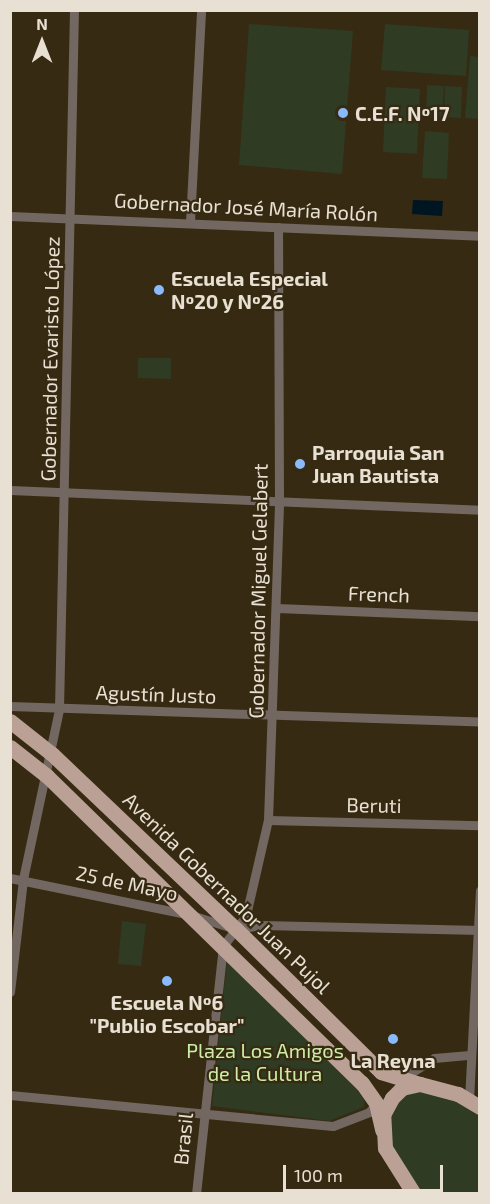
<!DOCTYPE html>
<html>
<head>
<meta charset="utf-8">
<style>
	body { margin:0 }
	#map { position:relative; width:490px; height:1204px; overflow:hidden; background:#362a12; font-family:"Exo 2",sans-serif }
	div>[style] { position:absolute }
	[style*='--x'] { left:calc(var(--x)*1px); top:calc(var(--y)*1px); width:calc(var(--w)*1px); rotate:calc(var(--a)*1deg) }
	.green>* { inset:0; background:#303b23 }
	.water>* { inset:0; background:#001522 }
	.street>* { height:9px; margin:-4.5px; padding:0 4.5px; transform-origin:4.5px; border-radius:4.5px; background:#736761 }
	.primary>* { height:15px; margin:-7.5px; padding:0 7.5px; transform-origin:7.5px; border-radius:7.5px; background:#bba195 }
	.dots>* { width:16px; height:16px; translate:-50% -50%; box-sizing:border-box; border:3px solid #362a12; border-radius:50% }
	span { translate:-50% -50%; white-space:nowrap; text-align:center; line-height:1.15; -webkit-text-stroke:4.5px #362a12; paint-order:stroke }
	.poi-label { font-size:20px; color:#e8e0d2; font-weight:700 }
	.left { translate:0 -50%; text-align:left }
	.street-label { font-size:20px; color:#e8e0d2 }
	.park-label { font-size:20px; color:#cceea5 }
	.frame { position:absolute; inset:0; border:12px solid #e8e0d2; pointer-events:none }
	.north { position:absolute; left:12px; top:12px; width:60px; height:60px; -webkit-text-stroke:4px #362a12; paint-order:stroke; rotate:0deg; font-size:16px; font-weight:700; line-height:24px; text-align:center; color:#e8e0d2 }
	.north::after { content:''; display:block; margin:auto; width:21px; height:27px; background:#e8e0d2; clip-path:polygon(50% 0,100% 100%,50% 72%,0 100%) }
	.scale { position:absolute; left:283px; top:1165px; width:160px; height:27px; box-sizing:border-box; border:3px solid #e8e0d2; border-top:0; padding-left:8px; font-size:18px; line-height:21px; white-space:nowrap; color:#e8e0d2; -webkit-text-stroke:4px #362a12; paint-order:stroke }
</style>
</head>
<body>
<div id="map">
	<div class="green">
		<i style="clip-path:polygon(249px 24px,353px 31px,342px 174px,239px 165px)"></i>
		<i style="clip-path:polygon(385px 24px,469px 30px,466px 76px,381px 70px)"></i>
		<i style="clip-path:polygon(470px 56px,479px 57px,479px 119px,465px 118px)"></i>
		<i style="clip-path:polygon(427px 85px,444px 86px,442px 117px,426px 116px)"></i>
		<i style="clip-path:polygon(445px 86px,462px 87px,461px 118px,444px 117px)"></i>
		<i style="clip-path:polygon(386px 87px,420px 89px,417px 154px,383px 152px)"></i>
		<i style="clip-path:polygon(425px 131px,449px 133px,447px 179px,422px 178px)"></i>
		<i style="clip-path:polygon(138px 358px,171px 358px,171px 379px,138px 378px)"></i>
		<i style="clip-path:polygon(122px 921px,146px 924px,141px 966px,118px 964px)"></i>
		<i style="clip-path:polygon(227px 959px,365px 1095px,364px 1107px,329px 1121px,212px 1106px)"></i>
		<i style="clip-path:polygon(423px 1091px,448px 1096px,479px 1115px,479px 1193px,421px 1193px,391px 1151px,389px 1113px,405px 1095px)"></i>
	</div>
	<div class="water">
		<i style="clip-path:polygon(413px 200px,443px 201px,442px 216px,412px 214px)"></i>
	</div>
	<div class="street">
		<i style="--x:10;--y:216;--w:470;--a:2.4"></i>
		<i style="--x:190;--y:222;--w:212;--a:-87"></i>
		<i style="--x:10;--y:490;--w:470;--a:2.4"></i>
		<i style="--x:277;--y:608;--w:203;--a:2.3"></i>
		<i style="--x:10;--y:706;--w:470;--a:1.9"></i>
		<i style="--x:268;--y:820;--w:212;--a:1.4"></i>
		<i style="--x:10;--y:878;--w:185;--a:11.6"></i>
		<i style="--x:191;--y:915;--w:47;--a:17.3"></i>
		<i style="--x:236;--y:929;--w:26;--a:-9"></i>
		<i style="--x:262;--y:925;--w:218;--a:1.3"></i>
		<i style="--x:10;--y:992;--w:114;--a:-83.4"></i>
		<i style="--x:23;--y:879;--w:174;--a:-78"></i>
		<i style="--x:59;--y:709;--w:699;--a:-88.77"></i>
		<i style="--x:401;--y:1079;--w:39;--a:-32"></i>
		<i style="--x:434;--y:1058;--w:36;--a:-5"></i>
		<i style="--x:10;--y:1095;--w:324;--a:5.5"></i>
		<i style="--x:333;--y:1126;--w:39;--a:-21"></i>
		<i style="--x:369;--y:1112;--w:13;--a:-48"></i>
		<i style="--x:469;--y:1100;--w:210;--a:-87"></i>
		<i style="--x:196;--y:1194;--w:249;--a:-83.8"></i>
		<i style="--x:223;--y:946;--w:39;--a:-53"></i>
		<i style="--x:246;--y:915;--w:98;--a:-77"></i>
		<i style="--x:268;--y:820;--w:320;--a:-88"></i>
		<i style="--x:279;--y:500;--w:273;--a:-90.2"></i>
	</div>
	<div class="primary">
		<i style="--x:10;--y:721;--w:53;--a:38.2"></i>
		<i style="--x:52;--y:754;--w:254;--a:43.6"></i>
		<i style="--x:236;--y:929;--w:204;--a:44.6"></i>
		<i style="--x:381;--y:1072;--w:41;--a:17.1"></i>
		<i style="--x:10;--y:747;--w:47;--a:38.1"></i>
		<i style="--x:47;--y:776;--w:440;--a:44.3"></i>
		<i style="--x:362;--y:1083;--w:24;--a:55"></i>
		<i style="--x:376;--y:1103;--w:28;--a:77"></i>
		<i style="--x:414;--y:1194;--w:54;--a:-122.2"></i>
		<i style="--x:385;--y:1148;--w:33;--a:-93"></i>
		<i style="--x:383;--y:1115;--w:19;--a:-62"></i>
		<i style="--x:392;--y:1098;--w:14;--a:-45"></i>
		<i style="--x:402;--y:1088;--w:18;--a:-13"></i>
		<i style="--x:420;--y:1084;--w:39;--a:15"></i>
		<i style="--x:458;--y:1094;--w:26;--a:31"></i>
	</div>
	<div class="dots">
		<i style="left:343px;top:113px;background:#89bafc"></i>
		<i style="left:159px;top:290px;background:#89bafc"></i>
		<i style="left:300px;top:464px;background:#89bafc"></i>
		<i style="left:167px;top:981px;background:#89bafc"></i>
		<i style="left:393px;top:1039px;background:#89bafc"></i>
	</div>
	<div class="poi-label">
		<span class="left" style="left:355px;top:113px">C.E.F. Nº17</span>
		<span class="left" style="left:171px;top:290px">Escuela Especial<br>Nº20 y Nº26</span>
		<span class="left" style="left:312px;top:464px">Parroquia San<br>Juan Bautista</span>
		<span style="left:167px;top:1014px">Escuela Nº6<br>"Publio Escobar"</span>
		<span style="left:393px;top:1060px">La Reyna</span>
	</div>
	<div class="street-label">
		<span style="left:246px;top:207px;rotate:3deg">Gobernador José María Rolón</span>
		<span style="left:50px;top:359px;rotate:-89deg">Gobernador Evaristo López</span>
		<span style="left:258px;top:591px;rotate:-89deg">Gobernador Miguel Gelabert</span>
		<span style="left:379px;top:594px;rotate:2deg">French</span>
		<span style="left:156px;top:694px;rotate:2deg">Agustín Justo</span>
		<span style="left:374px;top:805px;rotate:1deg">Beruti</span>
		<span style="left:127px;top:883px;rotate:12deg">25 de Mayo</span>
		<span style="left:227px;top:893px;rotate:44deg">Avenida Gobernador Juan Pujol</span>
		<span style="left:183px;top:1139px;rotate:-84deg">Brasil</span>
	</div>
	<div class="park-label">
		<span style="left:265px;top:1062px">Plaza Los Amigos<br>de la Cultura</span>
	</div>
	<div class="frame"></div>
	<div class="north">N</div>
	<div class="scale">100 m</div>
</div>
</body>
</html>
